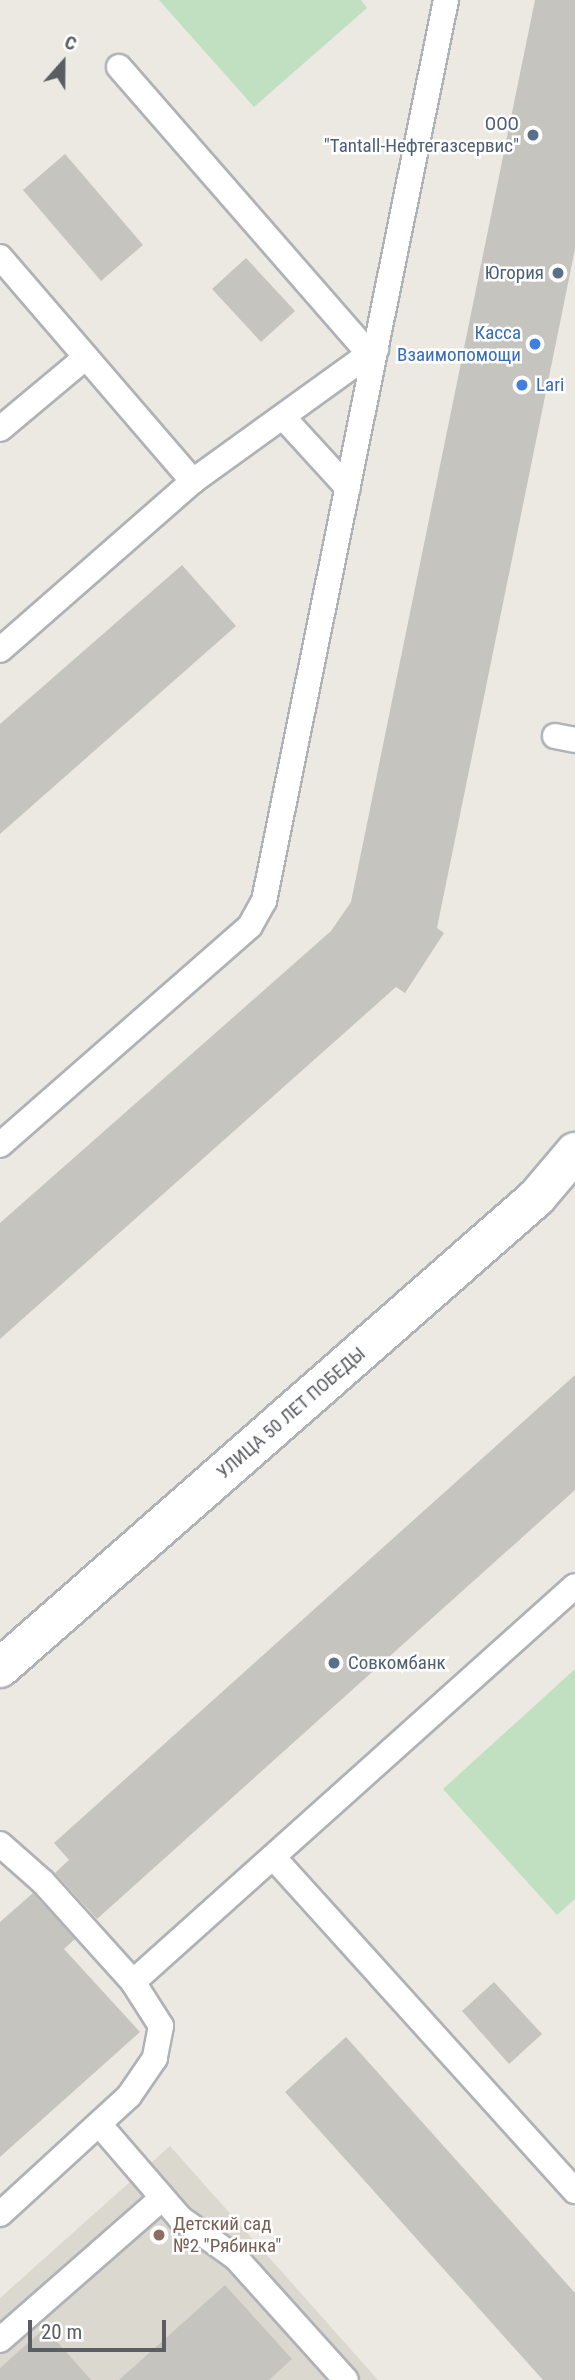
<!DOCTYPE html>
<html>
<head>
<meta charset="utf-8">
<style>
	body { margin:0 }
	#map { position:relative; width:575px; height:2380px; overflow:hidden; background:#ebe9e2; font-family:"Roboto Condensed",sans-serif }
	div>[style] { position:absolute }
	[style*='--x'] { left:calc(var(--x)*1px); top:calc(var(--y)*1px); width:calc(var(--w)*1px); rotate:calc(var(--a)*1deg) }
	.education>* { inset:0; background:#dbd8d0 }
	.green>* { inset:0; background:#c1e0c2 }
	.building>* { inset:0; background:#c6c4be }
	.roads { filter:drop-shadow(2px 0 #afb2b6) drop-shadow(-2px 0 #afb2b6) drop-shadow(0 2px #afb2b6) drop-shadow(0 -2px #afb2b6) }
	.service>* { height:24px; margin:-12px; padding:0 12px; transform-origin:12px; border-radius:12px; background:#fff }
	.minor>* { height:38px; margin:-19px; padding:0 19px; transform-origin:19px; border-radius:19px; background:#fff }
	.dots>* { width:19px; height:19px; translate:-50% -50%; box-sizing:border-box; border:4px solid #fff; border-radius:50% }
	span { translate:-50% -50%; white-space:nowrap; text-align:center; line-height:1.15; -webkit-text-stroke:5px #fff; paint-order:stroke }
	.service-label { font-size:19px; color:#4e5e75 }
	.right { translate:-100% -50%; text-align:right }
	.left { translate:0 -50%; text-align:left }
	.shop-label { font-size:19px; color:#366cbe }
	.street-label { font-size:19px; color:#5a5d61 }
	.education-label { font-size:19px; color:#785e54 }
	.north { position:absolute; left:28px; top:28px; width:70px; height:70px; -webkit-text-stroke:5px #fff; paint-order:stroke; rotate:21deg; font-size:19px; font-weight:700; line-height:28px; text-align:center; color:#5a5d61 }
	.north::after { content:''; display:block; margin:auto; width:24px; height:32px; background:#5a5d61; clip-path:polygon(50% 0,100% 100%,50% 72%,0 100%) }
	.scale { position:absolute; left:28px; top:2320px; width:138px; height:32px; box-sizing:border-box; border:4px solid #5a5d61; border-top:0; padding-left:9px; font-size:21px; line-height:24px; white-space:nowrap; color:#5a5d61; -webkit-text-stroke:5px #fff; paint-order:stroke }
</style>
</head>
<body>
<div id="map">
	<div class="education">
		<i style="clip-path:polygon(170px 2146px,378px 2380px,0 2380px,0 2298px)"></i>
	</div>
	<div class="green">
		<i style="clip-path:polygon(159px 0,361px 0,367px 8px,254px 107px)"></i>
		<i style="clip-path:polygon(575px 1669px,575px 1899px,557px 1915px,443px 1789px)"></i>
	</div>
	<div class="building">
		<i style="clip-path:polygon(535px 0,575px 0,575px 249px,437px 928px,444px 933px,405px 993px,396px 987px,0 1339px,0 1223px,331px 931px,351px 902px)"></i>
		<i style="clip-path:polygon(65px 154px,143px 245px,101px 281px,23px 190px)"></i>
		<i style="clip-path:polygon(246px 258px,295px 311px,261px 342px,212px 289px)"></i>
		<i style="clip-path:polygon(182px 565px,236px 626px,0 834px,0 724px)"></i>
		<i style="clip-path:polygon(575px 1375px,575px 1490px,97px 1919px,55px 1873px,69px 1860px,54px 1843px)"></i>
		<i style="clip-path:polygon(33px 1893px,75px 1939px,64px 1949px,140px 2032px,0 2157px,0 1922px)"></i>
		<i style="clip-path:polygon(494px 1982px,542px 2034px,509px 2064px,462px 2011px)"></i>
		<i style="clip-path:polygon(346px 2037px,575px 2293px,575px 2380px,543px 2380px,285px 2092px)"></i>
		<i style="clip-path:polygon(225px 2285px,292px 2359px,269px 2380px,119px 2380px)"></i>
		<i style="clip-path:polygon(45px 2328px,91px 2380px,0 2380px,0 2368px)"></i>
	</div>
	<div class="roads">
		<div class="service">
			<i style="--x:119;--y:67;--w:382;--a:48.9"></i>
			<i style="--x:0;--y:257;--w:296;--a:49.3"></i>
			<i style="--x:283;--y:417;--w:96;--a:47.5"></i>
			<i style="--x:0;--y:429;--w:112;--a:-39.9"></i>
			<i style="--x:0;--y:650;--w:257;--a:-41.2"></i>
			<i style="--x:193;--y:481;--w:226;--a:-35.8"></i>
			<i style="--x:555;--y:736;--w:20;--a:11"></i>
			<i style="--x:0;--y:1145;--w:332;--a:-41.2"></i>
			<i style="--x:250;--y:926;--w:29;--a:-61"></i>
			<i style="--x:264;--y:901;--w:919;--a:-78.58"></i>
			<i style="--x:0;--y:1844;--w:57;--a:41.5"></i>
			<i style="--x:43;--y:1882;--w:135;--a:48"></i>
			<i style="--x:133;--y:1982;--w:52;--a:57.5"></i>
			<i style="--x:161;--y:2026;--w:33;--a:101"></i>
			<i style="--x:155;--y:2058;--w:46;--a:124.4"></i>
			<i style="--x:129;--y:2096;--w:175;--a:137.5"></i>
			<i style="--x:274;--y:1858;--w:449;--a:47.9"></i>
			<i style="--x:133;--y:1982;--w:593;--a:-41.86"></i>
			<i style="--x:99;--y:2124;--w:124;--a:49.2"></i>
			<i style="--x:180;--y:2218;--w:69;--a:35.5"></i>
			<i style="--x:236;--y:2258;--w:164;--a:48"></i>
			<i style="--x:0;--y:2340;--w:215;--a:-41.2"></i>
		</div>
		<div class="minor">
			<i style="--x:0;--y:1668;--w:714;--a:-41.25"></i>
			<i style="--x:537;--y:1197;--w:59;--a:-49.8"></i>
		</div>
	</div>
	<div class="dots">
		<i style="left:533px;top:135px;background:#5c6f8a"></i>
		<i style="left:558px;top:273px;background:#5c6f8a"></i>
		<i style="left:535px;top:344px;background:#3f7fe0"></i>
		<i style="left:522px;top:385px;background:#3f7fe0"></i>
		<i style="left:334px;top:1663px;background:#5c6f8a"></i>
		<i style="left:159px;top:2235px;background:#8d6e63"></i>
	</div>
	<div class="service-label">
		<span class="right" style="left:519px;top:135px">ООО<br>"Tantall-Нефтегазсервис"</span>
		<span class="right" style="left:544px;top:273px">Югория</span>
		<span class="left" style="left:348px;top:1663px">Совкомбанк</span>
	</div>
	<div class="shop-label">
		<span class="right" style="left:521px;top:344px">Касса<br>Взаимопомощи</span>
		<span class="left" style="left:536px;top:385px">Lari</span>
	</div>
	<div class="street-label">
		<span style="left:291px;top:1413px;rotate:-41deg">УЛИЦА 50 ЛЕТ ПОБЕДЫ</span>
	</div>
	<div class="education-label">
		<span class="left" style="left:173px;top:2235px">Детский сад<br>№2 "Рябинка"</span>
	</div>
	<div class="north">С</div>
	<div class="scale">20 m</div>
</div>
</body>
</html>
